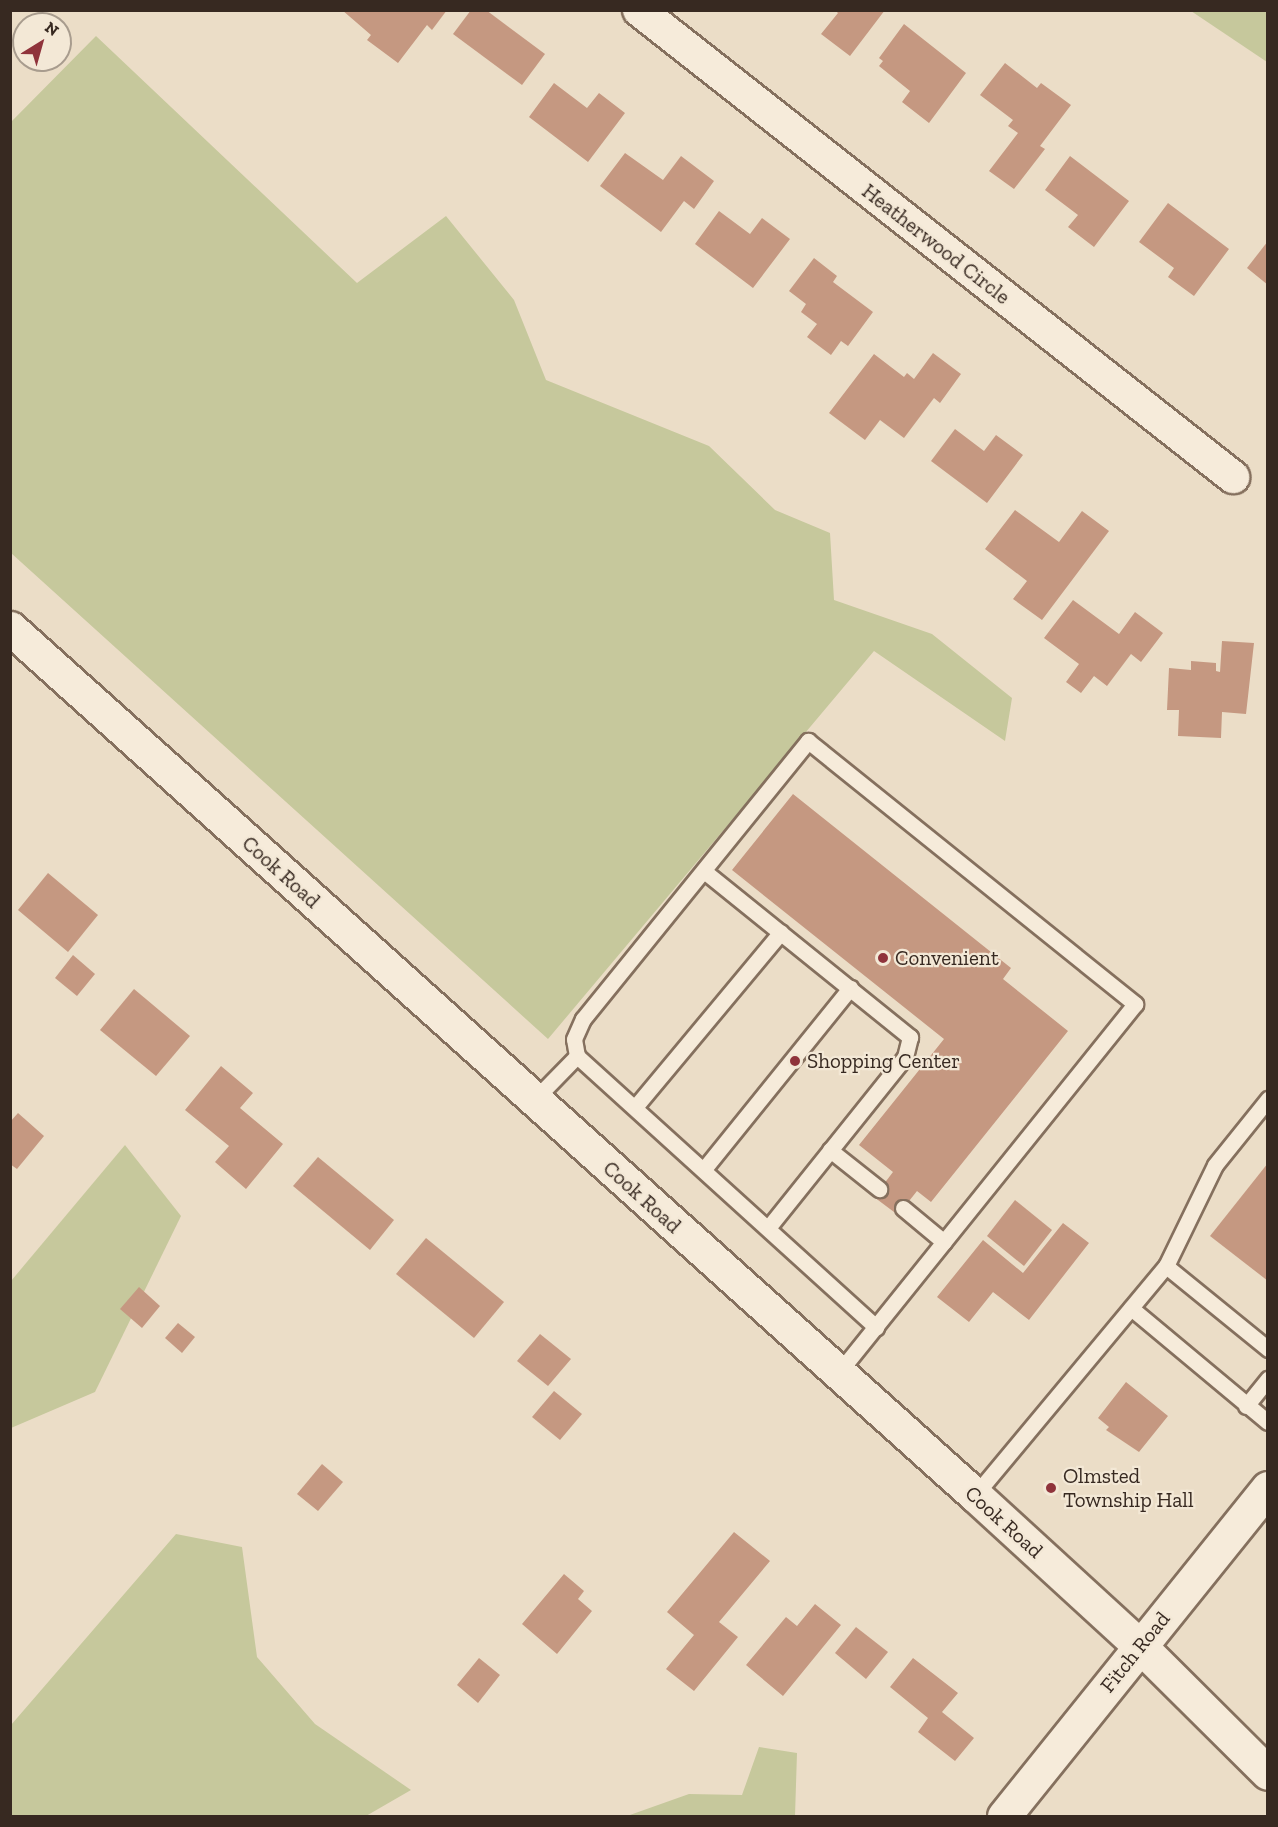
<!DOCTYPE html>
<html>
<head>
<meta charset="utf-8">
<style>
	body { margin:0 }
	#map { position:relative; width:1278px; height:1827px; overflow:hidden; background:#ebddc7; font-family:"Zilla Slab",serif }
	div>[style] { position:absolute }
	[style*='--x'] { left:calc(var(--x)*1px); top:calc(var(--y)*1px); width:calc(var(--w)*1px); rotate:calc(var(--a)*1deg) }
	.green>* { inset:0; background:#c6c89c }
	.building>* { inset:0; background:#c59881 }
	.roads { filter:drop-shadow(2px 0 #85705e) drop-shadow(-2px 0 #85705e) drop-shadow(0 2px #85705e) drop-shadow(0 -2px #85705e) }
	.lane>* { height:15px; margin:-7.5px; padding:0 7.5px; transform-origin:7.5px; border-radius:7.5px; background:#f6ebda }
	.street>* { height:32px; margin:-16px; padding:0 16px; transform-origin:16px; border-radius:16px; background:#f6ebda }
	.secondary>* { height:33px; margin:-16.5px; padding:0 16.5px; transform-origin:16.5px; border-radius:16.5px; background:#f6ebda }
	.dots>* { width:16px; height:16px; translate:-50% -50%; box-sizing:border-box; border:3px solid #f3e8d6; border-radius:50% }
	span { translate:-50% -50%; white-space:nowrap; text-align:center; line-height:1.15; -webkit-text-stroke:4.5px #f3e8d6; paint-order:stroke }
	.street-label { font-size:21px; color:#372921 }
	.poi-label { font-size:21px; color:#372921 }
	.left { translate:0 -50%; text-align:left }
	.frame { position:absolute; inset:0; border:12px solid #372921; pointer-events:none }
	.north { position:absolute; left:12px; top:12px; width:60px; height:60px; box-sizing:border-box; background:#f3e8d6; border:2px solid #a89c8e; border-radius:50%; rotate:37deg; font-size:16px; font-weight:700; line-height:24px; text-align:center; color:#372921 }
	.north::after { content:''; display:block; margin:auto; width:21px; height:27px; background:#8f333b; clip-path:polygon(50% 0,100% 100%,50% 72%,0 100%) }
</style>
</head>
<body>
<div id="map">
	<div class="green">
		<i style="clip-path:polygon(1191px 11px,1267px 11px,1267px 62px)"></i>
		<i style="clip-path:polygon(96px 36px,357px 283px,446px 216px,514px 300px,546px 380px,709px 446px,775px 510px,830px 533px,834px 600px,932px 634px,1012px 698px,1005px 741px,874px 651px,548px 1039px,11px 553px,11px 122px)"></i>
		<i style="clip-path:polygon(125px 1145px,181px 1216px,95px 1392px,11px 1428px,11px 1281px)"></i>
		<i style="clip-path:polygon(176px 1534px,242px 1547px,257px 1657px,315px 1724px,411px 1790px,366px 1816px,11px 1816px,11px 1725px)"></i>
		<i style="clip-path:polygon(759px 1747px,797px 1753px,795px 1816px,627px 1816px,689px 1794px,742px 1795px)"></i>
	</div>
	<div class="building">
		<i style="clip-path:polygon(342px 10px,447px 10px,432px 30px,427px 25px,398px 63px,367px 40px,371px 35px)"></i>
		<i style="clip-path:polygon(471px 10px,486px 10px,545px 54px,522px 85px,453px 34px)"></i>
		<i style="clip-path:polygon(835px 10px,885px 10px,850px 56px,821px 34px,838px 13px)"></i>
		<i style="clip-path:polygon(904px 24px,966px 73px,929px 123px,902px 102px,910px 91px,879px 66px,883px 61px,879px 58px)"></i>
		<i style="clip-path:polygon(1005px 63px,1037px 88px,1041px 83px,1071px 105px,1040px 146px,1045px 149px,1014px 189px,989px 171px,1018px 133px,1008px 126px,1013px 120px,980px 95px)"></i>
		<i style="clip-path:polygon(554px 83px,587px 108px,599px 93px,625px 113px,588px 162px,529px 117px)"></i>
		<i style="clip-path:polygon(625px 153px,663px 180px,681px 156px,714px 181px,694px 209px,684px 201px,661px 232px,600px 186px)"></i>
		<i style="clip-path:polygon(1070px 156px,1129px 201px,1094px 247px,1068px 227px,1078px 215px,1045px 190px)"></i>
		<i style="clip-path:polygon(1168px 203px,1229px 249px,1194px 296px,1168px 277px,1174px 268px,1139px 242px)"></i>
		<i style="clip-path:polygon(719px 211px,750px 234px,762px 218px,790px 239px,753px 288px,695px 244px)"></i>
		<i style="clip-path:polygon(1268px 241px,1268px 285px,1247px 268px)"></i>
		<i style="clip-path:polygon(814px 258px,837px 276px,833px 282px,873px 312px,848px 346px,841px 341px,831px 355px,807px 337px,817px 324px,801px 312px,806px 304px,789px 291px)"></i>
		<i style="clip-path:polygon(933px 353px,961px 374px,940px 403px,934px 398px,904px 438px,880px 420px,865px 440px,829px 413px,874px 354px,904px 377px,907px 373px,914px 379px)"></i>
		<i style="clip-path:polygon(955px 429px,984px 451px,996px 435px,1023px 455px,987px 503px,931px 461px)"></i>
		<i style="clip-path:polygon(1015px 510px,1059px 542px,1082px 511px,1109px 531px,1042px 620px,1013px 599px,1027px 581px,985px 549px)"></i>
		<i style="clip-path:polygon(1073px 600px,1119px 634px,1135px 612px,1163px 633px,1141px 662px,1131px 654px,1107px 686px,1094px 676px,1081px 693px,1066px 682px,1079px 664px,1044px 638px)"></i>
		<i style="clip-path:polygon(1222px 641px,1254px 643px,1246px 714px,1222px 712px,1221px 738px,1178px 736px,1179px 710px,1167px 710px,1169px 668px,1191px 670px,1191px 661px,1216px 663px,1216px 671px,1220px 672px)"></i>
		<i style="clip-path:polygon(793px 794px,1011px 968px,1003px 979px,1068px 1031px,931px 1202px,917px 1191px,898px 1215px,874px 1197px,893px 1172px,859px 1145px,944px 1039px,732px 870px)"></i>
		<i style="clip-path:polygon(48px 873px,98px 915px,68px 952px,18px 910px)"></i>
		<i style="clip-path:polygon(73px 955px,95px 974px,77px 996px,55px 978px)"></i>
		<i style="clip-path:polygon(134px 989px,190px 1036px,156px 1076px,100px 1030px)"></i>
		<i style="clip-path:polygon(221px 1066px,253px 1093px,240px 1108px,283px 1144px,246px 1189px,215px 1162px,229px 1146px,185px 1110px)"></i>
		<i style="clip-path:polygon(18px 1113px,44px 1136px,17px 1169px,10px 1164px,10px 1122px)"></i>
		<i style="clip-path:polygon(318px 1157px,394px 1220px,370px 1250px,293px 1186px)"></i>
		<i style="clip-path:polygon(1268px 1163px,1268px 1281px,1210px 1236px)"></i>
		<i style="clip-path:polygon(1015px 1200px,1052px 1230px,1024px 1266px,987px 1236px)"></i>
		<i style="clip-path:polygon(1063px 1223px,1089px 1243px,1029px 1320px,993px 1292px,969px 1322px,937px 1297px,983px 1240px,1023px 1273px)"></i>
		<i style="clip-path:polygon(426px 1238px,504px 1302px,474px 1338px,396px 1274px)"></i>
		<i style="clip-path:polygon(139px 1287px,160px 1306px,142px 1328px,120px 1309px)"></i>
		<i style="clip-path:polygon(178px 1323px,195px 1337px,182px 1353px,165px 1338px)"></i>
		<i style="clip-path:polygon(540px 1334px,571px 1359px,548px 1386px,517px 1361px)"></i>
		<i style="clip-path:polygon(1126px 1382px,1168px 1416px,1139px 1452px,1106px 1430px,1109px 1427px,1098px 1418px)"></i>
		<i style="clip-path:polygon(554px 1391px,582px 1414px,560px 1440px,532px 1417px)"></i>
		<i style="clip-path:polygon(322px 1464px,343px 1482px,318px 1511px,297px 1494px)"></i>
		<i style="clip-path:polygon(734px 1532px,770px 1561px,719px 1622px,738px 1637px,694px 1691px,666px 1669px,694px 1635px,667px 1612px)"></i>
		<i style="clip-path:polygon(564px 1574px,584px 1591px,578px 1599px,592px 1611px,557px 1654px,522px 1624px)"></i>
		<i style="clip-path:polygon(815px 1604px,841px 1625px,783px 1696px,746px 1665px,786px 1617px,797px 1626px)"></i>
		<i style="clip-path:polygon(856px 1627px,888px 1652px,866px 1679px,835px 1653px)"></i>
		<i style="clip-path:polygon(479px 1658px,500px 1675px,478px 1703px,457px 1685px)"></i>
		<i style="clip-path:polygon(913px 1658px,958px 1693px,942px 1712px,974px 1738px,955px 1761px,918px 1732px,928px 1718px,890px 1687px)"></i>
	</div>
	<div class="roads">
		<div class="lane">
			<i style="--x:704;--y:871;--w:265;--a:38.9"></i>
			<i style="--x:910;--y:1037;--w:21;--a:104"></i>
			<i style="--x:905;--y:1057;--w:219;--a:128.7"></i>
			<i style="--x:577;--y:1056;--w:404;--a:42.2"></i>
			<i style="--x:534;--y:1100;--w:62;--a:-45.7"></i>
			<i style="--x:577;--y:1056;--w:17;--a:-100"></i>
			<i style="--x:574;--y:1039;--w:22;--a:-66"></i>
			<i style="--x:583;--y:1019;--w:358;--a:-51"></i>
			<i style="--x:808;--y:741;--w:420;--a:38.8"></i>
			<i style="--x:1135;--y:1004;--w:474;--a:128.8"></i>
			<i style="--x:636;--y:1106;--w:226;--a:-50.2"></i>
			<i style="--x:830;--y:1150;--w:63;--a:38.5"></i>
			<i style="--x:704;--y:1169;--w:233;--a:-51.1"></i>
			<i style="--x:903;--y:1208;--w:53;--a:39.7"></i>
			<i style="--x:1166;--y:1266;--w:132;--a:39.1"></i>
			<i style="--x:1131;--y:1308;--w:178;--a:39.8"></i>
			<i style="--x:1246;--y:1406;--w:35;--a:-51"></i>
			<i style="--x:975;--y:1495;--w:298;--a:-50.2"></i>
			<i style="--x:1166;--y:1266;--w:112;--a:-64.1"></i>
			<i style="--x:1215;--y:1165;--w:85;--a:-51.2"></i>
		</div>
		<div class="street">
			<i style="--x:639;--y:10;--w:756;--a:38.17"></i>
		</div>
		<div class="secondary">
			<i style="--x:10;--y:628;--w:1297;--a:41.94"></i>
			<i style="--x:975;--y:1495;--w:224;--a:42.5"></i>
			<i style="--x:1140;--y:1646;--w:180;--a:44.8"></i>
			<i style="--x:1004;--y:1816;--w:421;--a:-51.2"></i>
		</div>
	</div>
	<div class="dots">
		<i style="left:883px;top:958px;background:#8f333b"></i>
		<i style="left:795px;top:1061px;background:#8f333b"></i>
		<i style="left:1051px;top:1488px;background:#8f333b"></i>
	</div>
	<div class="street-label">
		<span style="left:936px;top:244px;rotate:38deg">Heatherwood Circle</span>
		<span style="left:281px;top:872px;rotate:42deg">Cook Road</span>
		<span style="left:642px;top:1197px;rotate:42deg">Cook Road</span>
		<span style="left:1004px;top:1522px;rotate:42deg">Cook Road</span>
		<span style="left:1135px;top:1652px;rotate:-51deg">Fitch Road</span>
	</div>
	<div class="poi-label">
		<span class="left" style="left:895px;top:958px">Convenient</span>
		<span class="left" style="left:807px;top:1061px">Shopping Center</span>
		<span class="left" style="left:1063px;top:1488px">Olmsted<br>Township Hall</span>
	</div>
	<div class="frame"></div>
	<div class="north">N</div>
</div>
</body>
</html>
